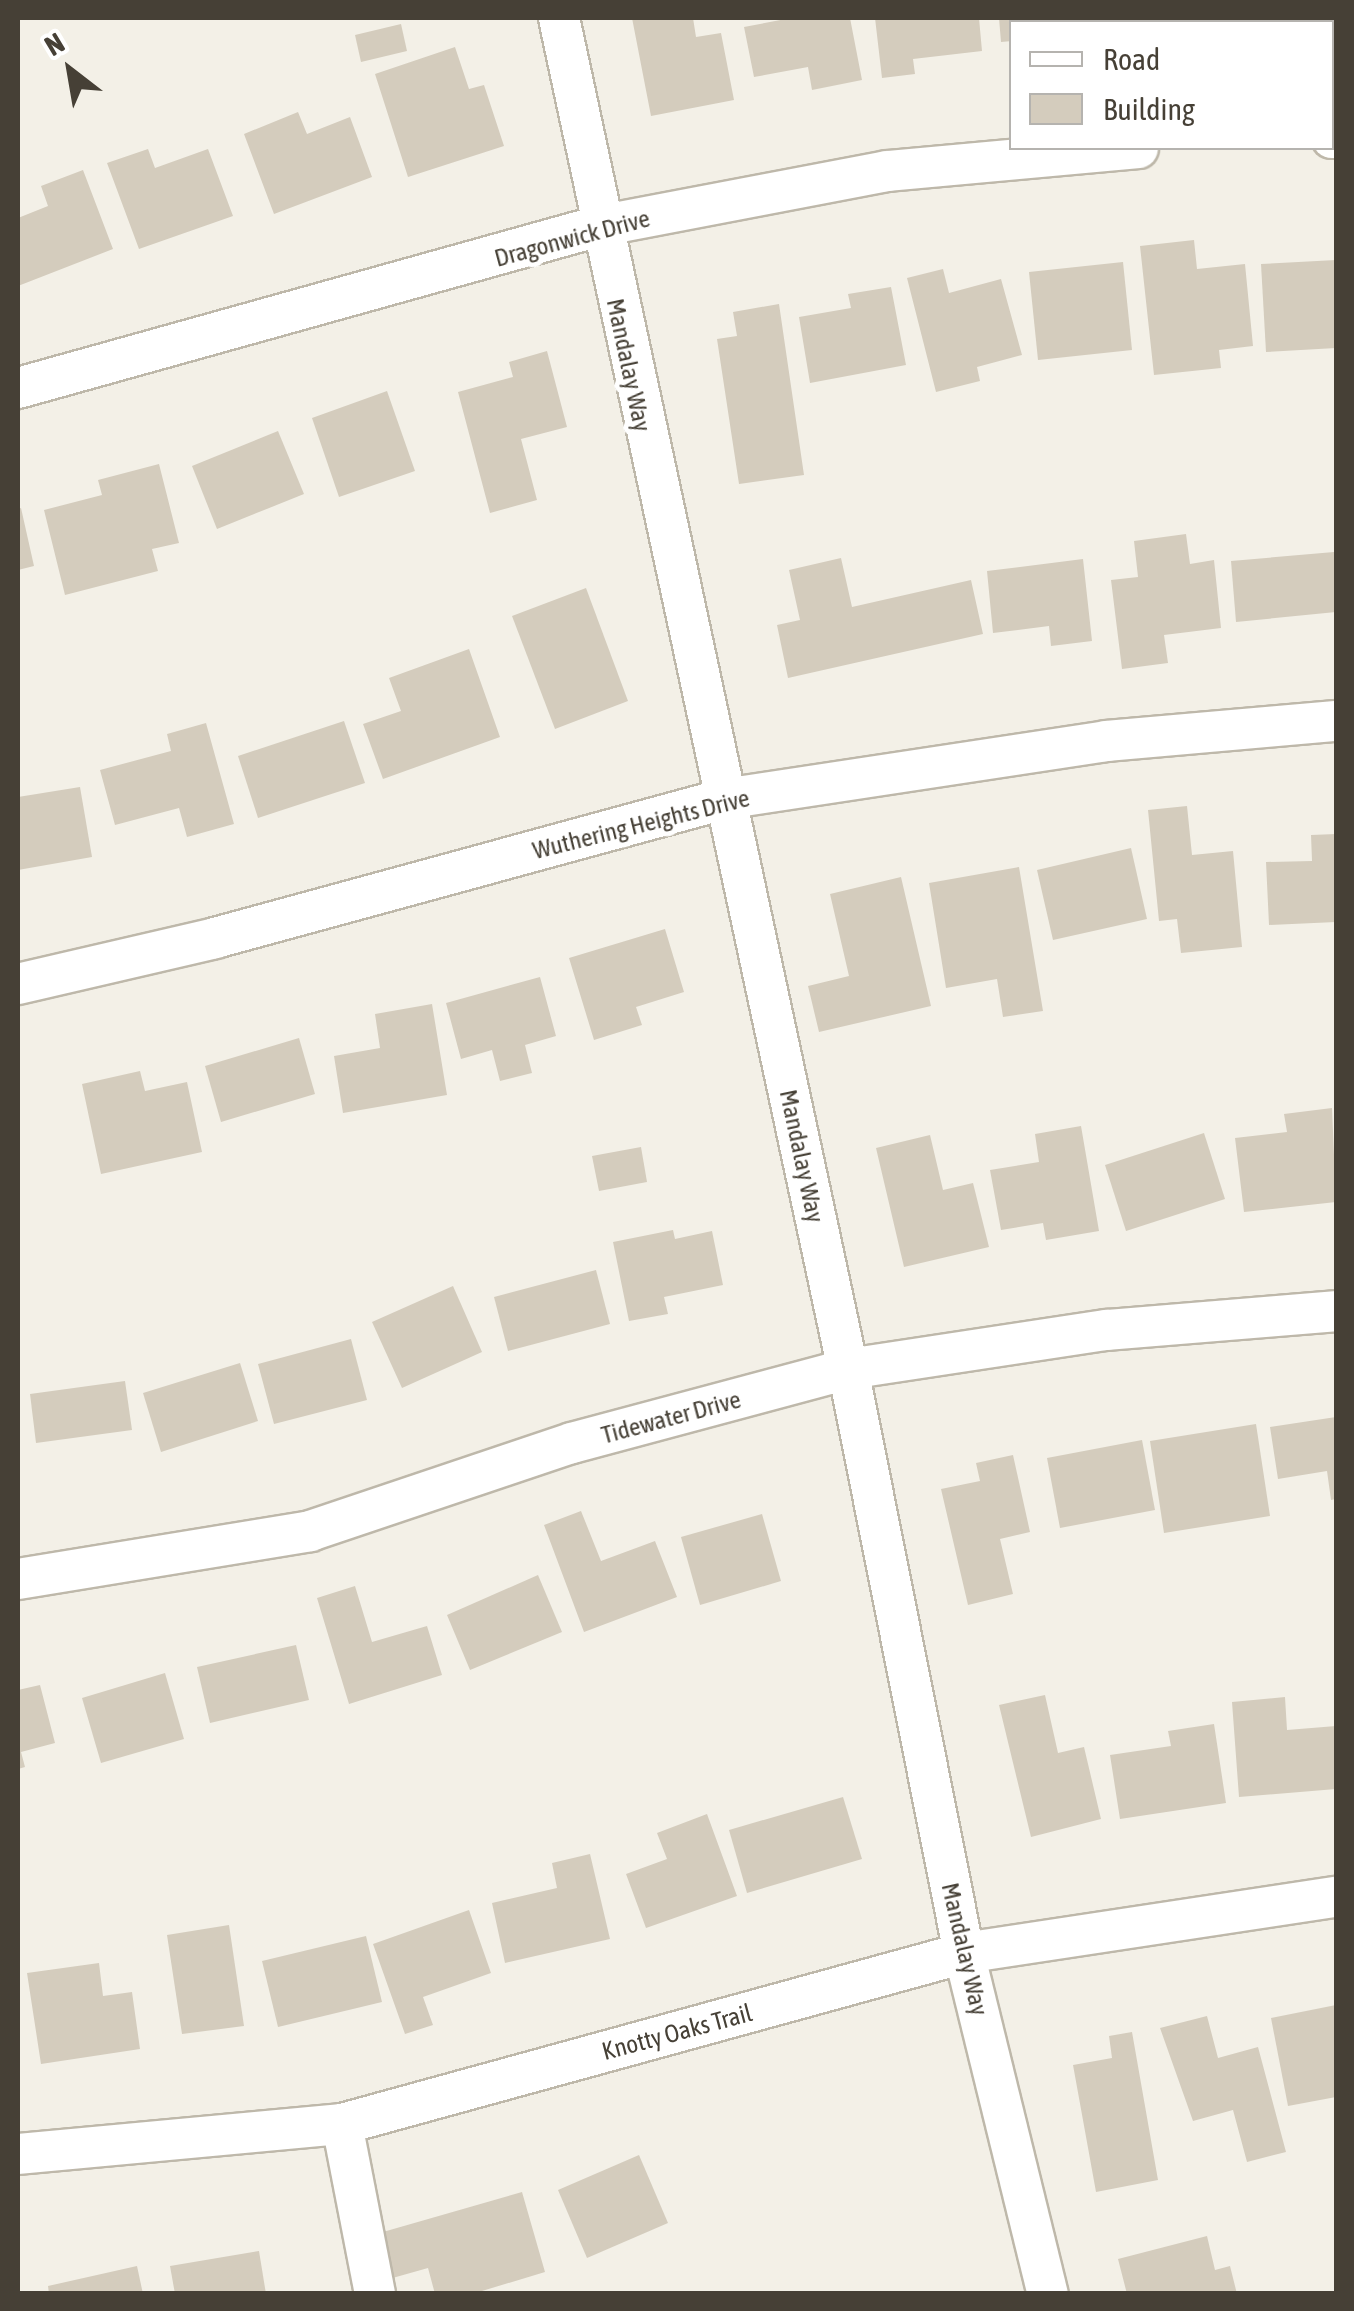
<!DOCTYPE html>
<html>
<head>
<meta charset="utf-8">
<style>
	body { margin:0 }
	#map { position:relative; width:1354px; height:2311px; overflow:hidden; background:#f3f0e7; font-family:"Asap Condensed",sans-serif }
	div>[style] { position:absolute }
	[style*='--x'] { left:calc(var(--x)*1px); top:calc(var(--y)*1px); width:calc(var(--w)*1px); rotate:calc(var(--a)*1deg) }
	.building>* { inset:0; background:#d4ccbd }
	.roads { filter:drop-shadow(2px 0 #beb8aa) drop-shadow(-2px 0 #beb8aa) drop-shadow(0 2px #beb8aa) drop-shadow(0 -2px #beb8aa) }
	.minor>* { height:40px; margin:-20px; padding:0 20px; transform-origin:20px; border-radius:20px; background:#fff }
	span { translate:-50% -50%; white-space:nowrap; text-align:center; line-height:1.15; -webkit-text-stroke:10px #fff; paint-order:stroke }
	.street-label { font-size:25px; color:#464036 }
	.frame { position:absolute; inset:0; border:20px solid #464036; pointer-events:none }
	.legend { position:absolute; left:1009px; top:20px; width:325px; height:130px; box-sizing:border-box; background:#fff; border:2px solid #b5b3af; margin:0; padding:12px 18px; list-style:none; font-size:30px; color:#464036 }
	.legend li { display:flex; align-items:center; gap:20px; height:50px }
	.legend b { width:50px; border:2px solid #b5b3af }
	.north { position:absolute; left:20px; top:20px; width:100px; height:100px; -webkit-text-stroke:8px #fff; paint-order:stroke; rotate:329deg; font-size:28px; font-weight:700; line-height:40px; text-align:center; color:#464036 }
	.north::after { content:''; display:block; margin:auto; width:35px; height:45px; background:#464036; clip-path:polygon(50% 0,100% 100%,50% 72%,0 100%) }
</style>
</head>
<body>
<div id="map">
	<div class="building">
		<i style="clip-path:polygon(632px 18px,693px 18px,696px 37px,721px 33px,734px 100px,651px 116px)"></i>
		<i style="clip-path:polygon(791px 18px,850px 18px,862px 80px,812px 90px,808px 67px,754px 77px,744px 27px)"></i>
		<i style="clip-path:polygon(875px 18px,979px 18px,982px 51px,913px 59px,915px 74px,882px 78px)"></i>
		<i style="clip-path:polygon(999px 18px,1099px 18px,1100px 22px,1012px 22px,1012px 41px,1001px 42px)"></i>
		<i style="clip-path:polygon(1118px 18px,1219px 18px,1220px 22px,1119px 22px)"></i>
		<i style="clip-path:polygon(1269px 18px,1334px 18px,1336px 38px,1332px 39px,1332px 22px)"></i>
		<i style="clip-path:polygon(401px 24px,407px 51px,361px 62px,355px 35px)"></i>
		<i style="clip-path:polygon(455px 47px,469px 89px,484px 85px,504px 146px,408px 177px,375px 74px)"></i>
		<i style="clip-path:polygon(298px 112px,307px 134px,350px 117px,372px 177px,274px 214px,244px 134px)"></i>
		<i style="clip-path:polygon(148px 149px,155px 168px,208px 149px,233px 216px,139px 249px,107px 163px)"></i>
		<i style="clip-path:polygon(83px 170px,113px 249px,18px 286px,18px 218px,48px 206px,41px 186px)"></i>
		<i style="clip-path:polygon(1194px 240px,1197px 269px,1245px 264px,1253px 346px,1219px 350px,1221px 368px,1154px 375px,1140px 246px)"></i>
		<i style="clip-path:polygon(1336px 260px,1336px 348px,1266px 352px,1261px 264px)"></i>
		<i style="clip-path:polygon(1123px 262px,1132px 350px,1038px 360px,1029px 272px)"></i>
		<i style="clip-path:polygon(943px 269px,949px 293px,1001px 279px,1022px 355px,977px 367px,980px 381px,936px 392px,907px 278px)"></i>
		<i style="clip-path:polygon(891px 287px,906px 365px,810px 383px,799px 317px,851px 308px,848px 294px)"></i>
		<i style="clip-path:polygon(779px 304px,804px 475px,739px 484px,717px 339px,737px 336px,733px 312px)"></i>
		<i style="clip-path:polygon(547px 351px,567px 427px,521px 439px,537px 500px,490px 513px,458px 392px,513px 377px,509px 362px)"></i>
		<i style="clip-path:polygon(387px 391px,415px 471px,339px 497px,312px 418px)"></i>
		<i style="clip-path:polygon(278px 431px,304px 494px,217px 529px,192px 466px)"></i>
		<i style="clip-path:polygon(159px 464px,179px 543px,152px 549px,158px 571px,65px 595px,44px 510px,102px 495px,98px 480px)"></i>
		<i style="clip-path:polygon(21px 508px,34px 566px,18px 570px,18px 509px)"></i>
		<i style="clip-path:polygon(1186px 534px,1190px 564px,1214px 560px,1221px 628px,1164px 635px,1168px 663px,1122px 669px,1111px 580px,1138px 577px,1134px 541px)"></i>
		<i style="clip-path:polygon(1334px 552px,1336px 612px,1236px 622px,1231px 561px)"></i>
		<i style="clip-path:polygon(841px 558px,852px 607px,971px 580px,983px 634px,788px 678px,777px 625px,800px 620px,789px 570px)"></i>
		<i style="clip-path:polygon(1083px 559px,1092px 641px,1051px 646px,1049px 626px,993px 633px,987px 571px)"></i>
		<i style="clip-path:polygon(586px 588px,628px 701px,555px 729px,512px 616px)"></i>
		<i style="clip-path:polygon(469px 649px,500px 737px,383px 779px,363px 724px,401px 711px,389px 678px)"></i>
		<i style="clip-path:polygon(344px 721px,365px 783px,258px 818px,238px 756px)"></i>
		<i style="clip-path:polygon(206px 723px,234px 824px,187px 837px,179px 808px,115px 825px,100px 770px,171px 751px,167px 734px)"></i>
		<i style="clip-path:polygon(80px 787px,92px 857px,18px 870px,18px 797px)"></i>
		<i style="clip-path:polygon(1187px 806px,1192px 855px,1233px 851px,1242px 947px,1181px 953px,1177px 919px,1159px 921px,1148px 810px)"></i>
		<i style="clip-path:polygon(1336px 834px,1336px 922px,1269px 925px,1266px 862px,1312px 861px,1311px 835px)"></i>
		<i style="clip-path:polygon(1131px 848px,1147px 919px,1053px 940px,1037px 870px)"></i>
		<i style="clip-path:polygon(1019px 867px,1043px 1011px,1003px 1017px,997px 979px,946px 988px,929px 883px)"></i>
		<i style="clip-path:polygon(901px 877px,931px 1006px,819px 1032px,808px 986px,849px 976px,830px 894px)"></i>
		<i style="clip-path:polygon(665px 929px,684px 992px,636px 1007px,642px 1025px,594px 1040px,569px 958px)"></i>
		<i style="clip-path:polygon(540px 977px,556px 1036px,525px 1045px,532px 1073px,500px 1081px,492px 1050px,461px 1059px,446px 1003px)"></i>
		<i style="clip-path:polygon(432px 1004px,447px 1095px,343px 1113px,334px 1056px,380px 1048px,375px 1014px)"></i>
		<i style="clip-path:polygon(299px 1038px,315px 1094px,221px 1122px,205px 1066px)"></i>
		<i style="clip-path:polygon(140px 1071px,145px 1091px,187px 1082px,202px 1152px,101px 1174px,82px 1084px)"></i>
		<i style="clip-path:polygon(1332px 1108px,1336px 1202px,1244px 1212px,1235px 1138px,1287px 1132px,1284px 1114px)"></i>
		<i style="clip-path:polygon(1081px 1126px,1099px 1231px,1046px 1240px,1043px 1223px,1001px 1230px,990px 1170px,1039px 1162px,1035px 1134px)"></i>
		<i style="clip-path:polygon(1204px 1133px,1225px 1199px,1126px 1231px,1105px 1165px)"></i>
		<i style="clip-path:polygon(930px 1135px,943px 1190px,973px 1183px,989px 1247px,904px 1267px,876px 1148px)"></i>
		<i style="clip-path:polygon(641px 1147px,647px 1182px,599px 1191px,592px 1156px)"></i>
		<i style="clip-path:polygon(673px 1230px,675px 1239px,712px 1231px,723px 1285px,664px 1297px,668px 1314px,629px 1321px,613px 1242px)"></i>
		<i style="clip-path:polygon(596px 1270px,610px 1324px,508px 1351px,494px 1297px)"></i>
		<i style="clip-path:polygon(453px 1286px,482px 1352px,402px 1388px,372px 1322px)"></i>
		<i style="clip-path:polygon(351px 1339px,367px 1400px,274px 1424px,258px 1364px)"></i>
		<i style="clip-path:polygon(240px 1363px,258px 1421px,161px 1452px,143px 1393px)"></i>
		<i style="clip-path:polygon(125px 1381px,132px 1430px,36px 1443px,30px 1394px)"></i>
		<i style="clip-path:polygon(1336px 1417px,1336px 1499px,1331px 1500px,1327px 1471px,1278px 1479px,1270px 1427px)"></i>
		<i style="clip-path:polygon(1256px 1424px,1270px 1516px,1164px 1533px,1150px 1441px)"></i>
		<i style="clip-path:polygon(1142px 1440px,1155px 1510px,1060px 1528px,1047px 1458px)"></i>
		<i style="clip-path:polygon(1013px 1455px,1030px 1532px,1000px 1539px,1013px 1594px,968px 1605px,941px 1489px,980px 1481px,976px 1463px)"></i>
		<i style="clip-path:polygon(581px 1511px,601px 1561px,655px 1541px,677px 1597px,584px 1632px,544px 1525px)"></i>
		<i style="clip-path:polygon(762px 1514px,781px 1581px,700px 1605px,681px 1537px)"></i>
		<i style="clip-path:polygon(538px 1575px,562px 1632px,470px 1670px,447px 1615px)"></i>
		<i style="clip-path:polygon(355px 1586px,372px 1642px,427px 1626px,442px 1675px,349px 1704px,317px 1598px)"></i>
		<i style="clip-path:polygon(296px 1645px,309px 1700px,210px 1723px,197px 1667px)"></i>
		<i style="clip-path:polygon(165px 1673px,184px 1739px,101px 1763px,82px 1698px)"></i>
		<i style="clip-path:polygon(40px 1685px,55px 1743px,21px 1752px,25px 1767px,18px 1769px,18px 1690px)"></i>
		<i style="clip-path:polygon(1045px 1695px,1058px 1753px,1084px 1747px,1101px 1819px,1031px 1837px,999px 1705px)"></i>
		<i style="clip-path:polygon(1285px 1697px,1287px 1730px,1336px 1726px,1336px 1789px,1239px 1797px,1232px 1702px)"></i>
		<i style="clip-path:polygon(1214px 1724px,1226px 1803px,1120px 1819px,1110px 1755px,1171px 1746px,1168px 1731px)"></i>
		<i style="clip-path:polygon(843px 1797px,862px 1859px,747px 1893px,729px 1830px)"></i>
		<i style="clip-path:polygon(707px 1814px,737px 1896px,646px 1928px,626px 1874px,667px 1859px,657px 1833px)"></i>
		<i style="clip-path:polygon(590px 1854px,610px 1939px,505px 1963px,492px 1903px,557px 1888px,552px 1863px)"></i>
		<i style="clip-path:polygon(469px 1910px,491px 1973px,423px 1997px,433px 2025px,405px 2034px,373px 1944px)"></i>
		<i style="clip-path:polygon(229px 1925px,244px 2026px,182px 2034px,167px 1935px)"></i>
		<i style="clip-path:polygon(366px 1936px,382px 2002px,278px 2027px,262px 1961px)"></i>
		<i style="clip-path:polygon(99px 1963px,103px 1996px,132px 1992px,140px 2049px,41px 2064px,27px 1973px)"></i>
		<i style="clip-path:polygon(1336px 2005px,1336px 2097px,1288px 2106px,1271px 2018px)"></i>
		<i style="clip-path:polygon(1207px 2016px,1218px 2058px,1258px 2047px,1286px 2152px,1247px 2162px,1233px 2110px,1193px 2121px,1160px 2028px)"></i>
		<i style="clip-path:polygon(1132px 2032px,1158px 2180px,1096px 2192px,1073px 2065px,1112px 2058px,1109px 2036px)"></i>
		<i style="clip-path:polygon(639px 2155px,668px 2223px,587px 2258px,558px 2190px)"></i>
		<i style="clip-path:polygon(522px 2192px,545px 2272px,472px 2294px,435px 2294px,428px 2268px,389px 2279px,376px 2234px)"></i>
		<i style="clip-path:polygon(1207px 2236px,1215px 2270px,1230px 2266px,1237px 2294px,1127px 2294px,1118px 2259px)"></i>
		<i style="clip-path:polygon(259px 2251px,266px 2294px,175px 2294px,170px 2266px)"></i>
		<i style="clip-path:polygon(137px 2266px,143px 2294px,49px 2294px,48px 2286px)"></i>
	</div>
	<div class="roads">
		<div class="minor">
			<i style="--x:559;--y:18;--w:1382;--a:77.93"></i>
			<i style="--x:848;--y:1369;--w:595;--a:78.77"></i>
			<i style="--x:964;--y:1953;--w:351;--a:76.2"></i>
			<i style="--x:1332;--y:138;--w:4;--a:0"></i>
			<i style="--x:18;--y:388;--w:603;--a:-15.58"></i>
			<i style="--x:599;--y:226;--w:293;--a:-10.8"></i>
			<i style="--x:887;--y:171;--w:252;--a:-5.2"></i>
			<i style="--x:18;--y:984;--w:202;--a:-13.1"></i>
			<i style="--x:215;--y:938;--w:528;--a:-15.27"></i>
			<i style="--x:724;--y:799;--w:386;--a:-8.6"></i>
			<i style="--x:1106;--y:741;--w:231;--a:-5"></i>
			<i style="--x:18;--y:1579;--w:296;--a:-9.3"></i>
			<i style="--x:310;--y:1531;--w:276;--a:-18.6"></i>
			<i style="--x:572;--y:1443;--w:286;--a:-15"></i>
			<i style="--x:848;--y:1369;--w:262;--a:-8.6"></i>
			<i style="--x:1107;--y:1330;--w:230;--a:-4.7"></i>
			<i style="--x:342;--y:2124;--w:173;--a:79"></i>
			<i style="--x:18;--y:2154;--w:325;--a:-5.3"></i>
			<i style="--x:342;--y:2124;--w:645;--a:-15.37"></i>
			<i style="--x:964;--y:1953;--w:376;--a:-8.6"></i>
		</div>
	</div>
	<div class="street-label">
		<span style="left:572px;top:238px;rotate:-15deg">Dragonwick Drive</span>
		<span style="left:629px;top:365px;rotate:78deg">Mandalay Way</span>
		<span style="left:641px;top:824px;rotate:-14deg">Wuthering Heights Drive</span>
		<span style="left:802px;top:1156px;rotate:78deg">Mandalay Way</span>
		<span style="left:671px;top:1417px;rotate:-15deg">Tidewater Drive</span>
		<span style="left:965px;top:1949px;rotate:77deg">Mandalay Way</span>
		<span style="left:677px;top:2032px;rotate:-15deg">Knotty Oaks Trail</span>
	</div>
	<div class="frame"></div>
	<ul class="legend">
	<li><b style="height:12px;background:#fff"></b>Road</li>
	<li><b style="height:28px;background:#d4ccbd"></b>Building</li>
	</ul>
	<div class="north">N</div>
</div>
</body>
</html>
